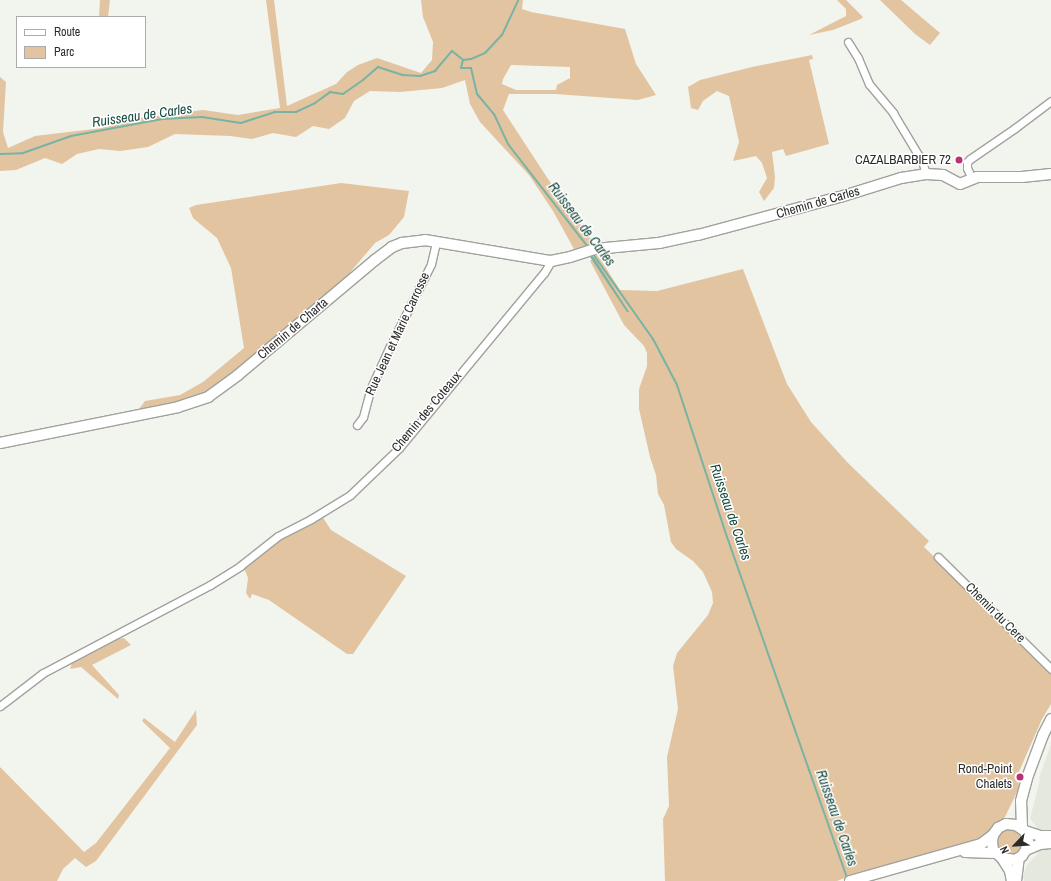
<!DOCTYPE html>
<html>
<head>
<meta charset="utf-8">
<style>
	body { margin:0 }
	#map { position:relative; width:1051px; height:881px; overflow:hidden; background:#f2f4ee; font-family:"Archivo Narrow",sans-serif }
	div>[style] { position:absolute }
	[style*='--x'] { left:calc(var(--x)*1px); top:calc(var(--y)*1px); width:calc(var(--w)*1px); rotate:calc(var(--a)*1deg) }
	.built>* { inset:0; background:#e5e9dd }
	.green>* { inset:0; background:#e3c4a0 }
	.round { border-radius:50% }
	.water>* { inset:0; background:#78b3a4 }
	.stream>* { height:2px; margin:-1px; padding:0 1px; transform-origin:1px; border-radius:1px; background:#78b3a4 }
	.roads { filter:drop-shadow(1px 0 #a0a29d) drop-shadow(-1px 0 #a0a29d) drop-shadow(0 1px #a0a29d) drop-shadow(0 -1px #a0a29d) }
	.street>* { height:7px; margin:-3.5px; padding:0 3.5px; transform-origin:3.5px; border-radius:3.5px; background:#fff }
	.secondary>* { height:10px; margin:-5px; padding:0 5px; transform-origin:5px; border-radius:5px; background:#fff }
	.dots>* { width:11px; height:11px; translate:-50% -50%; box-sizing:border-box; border:2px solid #fff; border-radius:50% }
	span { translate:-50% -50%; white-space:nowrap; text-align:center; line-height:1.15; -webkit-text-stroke:3px #fff; paint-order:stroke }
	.poi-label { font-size:13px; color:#2b2c2a }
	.right { translate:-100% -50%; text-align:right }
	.street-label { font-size:13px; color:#2b2c2a }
	.water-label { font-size:14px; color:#194c41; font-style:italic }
	.legend { position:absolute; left:16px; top:16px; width:130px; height:52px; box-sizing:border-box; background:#fff; border:1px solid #aaabaa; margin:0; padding:5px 7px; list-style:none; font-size:12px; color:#2b2c2a }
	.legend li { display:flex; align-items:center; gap:8px; height:20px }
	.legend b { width:20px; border:1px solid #aaabaa }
	.north { position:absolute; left:995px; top:825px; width:40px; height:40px; -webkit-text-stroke:3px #fff; paint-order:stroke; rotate:245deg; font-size:11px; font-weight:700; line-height:16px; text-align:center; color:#2b2c2a }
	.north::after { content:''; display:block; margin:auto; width:14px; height:18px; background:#2b2c2a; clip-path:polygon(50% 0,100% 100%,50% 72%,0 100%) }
</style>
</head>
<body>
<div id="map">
	<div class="built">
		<i style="clip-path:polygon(1051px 744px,1051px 881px,1024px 881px,1023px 875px,1027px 865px,1038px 853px,1036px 826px,1030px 819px,1040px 779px,1039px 778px)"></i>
	</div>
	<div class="green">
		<i style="clip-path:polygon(100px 0,110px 0,108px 17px,99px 17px)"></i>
		<i style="clip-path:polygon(evenodd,266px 0,274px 0,287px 106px,336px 84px,347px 72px,358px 65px,377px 58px,421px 73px,432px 60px,433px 42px,423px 17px,421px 0,523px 0,522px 9px,531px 12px,625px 29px,636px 64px,656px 95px,638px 100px,555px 94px,509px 94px,503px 110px,548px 179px,595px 245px,574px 249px,553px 211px,529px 175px,480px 122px,470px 104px,465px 80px,442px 88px,400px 92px,370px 91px,354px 101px,345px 118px,329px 129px,313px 126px,296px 137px,273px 133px,252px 139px,230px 136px,175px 134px,148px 147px,120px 151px,99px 149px,77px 154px,62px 164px,45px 158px,16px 170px,0 171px,0 77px,6px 82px,3px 132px,8px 148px,35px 136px,102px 128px,141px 118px,203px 110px,238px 115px,280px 108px,266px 0,511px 65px,570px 67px,570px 78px,557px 85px,556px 90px,516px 90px,502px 84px,503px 79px,511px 65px)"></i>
		<i style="clip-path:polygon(837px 0,846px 0,863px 17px,861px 19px,833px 30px,809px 35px,846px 16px,846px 9px)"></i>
		<i style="clip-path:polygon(880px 0,901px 0,940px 33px,930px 45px,915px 34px)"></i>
		<i style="clip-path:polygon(812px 55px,813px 59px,809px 60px,829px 144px,786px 156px,783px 149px,772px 152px,775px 177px,774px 188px,764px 201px,759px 192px,767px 178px,762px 163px,756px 156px,733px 161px,739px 142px,729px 96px,717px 91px,703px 101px,698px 110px,691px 108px,688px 87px,700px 80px,752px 67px)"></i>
		<i style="clip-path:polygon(341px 183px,409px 191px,404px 217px,389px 235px,375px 243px,347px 276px,215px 390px,173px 405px,139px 409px,145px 401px,180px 395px,203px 382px,244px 348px,231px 268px,217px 238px,193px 218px,189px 208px,196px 205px)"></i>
		<i style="clip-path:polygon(597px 254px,620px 290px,657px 291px,743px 269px,787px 384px,811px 422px,848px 463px,929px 541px,924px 547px,1051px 670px,1051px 704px,1042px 719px,1018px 774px,1019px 788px,1005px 817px,993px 826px,980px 841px,859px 872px,837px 881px,665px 881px,663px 819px,669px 806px,667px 757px,678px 709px,673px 666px,677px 653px,708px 615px,713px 603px,712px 592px,703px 572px,693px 561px,676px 549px,671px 542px,664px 505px,658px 494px,656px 475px,650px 457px,639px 409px,639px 389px,647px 366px,647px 353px,644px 346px,624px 325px,590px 261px)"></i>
		<i style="clip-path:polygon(322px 516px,331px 530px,406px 576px,353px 654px,347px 654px,269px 600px,252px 594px,250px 599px,246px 593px,248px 578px,244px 568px,286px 535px)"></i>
		<i style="clip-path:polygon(124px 638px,131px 645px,92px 665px,119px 695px,118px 699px,81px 667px,70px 669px,72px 663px,112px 640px)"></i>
		<i style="clip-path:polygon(196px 710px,197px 725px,96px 861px,86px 867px,75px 858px,63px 869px,57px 881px,0 881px,0 767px,84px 852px,96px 843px,170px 748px,142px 721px,144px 718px,175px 742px)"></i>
		<i class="round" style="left:996px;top:828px;width:28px;height:28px"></i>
	</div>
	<div class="water">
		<i style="clip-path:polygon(591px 253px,629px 312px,627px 312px,588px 254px)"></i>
	</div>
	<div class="stream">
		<i style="--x:463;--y:60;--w:8;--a:-7"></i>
		<i style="--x:471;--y:59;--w:15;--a:-23"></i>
		<i style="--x:485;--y:53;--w:25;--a:-47"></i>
		<i style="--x:502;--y:35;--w:38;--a:-65"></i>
		<i style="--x:0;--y:154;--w:23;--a:-2"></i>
		<i style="--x:23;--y:153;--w:51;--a:-19.5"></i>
		<i style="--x:71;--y:136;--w:93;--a:-10.6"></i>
		<i style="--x:162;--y:119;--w:40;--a:-2.9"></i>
		<i style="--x:202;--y:117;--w:39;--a:9"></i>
		<i style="--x:241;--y:123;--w:35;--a:-18"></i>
		<i style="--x:274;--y:112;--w:22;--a:0"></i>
		<i style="--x:296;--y:112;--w:21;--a:-25"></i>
		<i style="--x:315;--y:103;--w:19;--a:-36"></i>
		<i style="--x:330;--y:92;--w:13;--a:9"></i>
		<i style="--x:343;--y:94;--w:24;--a:-35"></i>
		<i style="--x:363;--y:80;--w:20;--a:-41"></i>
		<i style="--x:378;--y:67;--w:25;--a:18"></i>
		<i style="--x:402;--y:75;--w:18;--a:3"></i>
		<i style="--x:420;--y:76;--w:16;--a:-18"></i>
		<i style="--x:435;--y:71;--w:26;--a:-50"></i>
		<i style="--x:452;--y:51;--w:14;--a:39"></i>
		<i style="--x:463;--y:60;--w:8;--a:104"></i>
		<i style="--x:461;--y:68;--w:10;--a:0"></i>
		<i style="--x:471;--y:68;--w:27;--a:77"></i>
		<i style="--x:477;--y:94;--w:26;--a:50"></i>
		<i style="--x:494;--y:114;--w:33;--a:65"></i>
		<i style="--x:508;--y:144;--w:130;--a:52.2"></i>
		<i style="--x:593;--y:254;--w:104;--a:54.8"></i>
		<i style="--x:653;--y:339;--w:52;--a:62.4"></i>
		<i style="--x:677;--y:385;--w:160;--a:71.8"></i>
		<i style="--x:727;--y:537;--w:361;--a:70.6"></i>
	</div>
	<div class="roads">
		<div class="street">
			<i style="--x:848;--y:42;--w:19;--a:58"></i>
			<i style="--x:858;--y:58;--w:28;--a:67"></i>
			<i style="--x:869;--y:84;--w:38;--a:50"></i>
			<i style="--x:893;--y:113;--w:56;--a:58.9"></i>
			<i style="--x:922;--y:161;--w:14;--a:73"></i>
			<i style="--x:972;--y:179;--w:12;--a:-114"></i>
			<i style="--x:967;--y:168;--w:6;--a:-90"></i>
			<i style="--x:967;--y:162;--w:4;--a:-45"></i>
			<i style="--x:970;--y:159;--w:55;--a:-34.6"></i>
			<i style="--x:1015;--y:128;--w:45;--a:-36.9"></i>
			<i style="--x:357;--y:425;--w:10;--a:-53"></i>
			<i style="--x:363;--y:417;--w:28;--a:-75"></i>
			<i style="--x:370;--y:390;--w:46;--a:-65.7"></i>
			<i style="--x:389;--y:348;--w:94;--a:-63.4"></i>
			<i style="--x:431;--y:264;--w:23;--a:-77"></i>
			<i style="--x:938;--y:557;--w:159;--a:44.7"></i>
			<i style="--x:0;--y:706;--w:54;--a:-37.5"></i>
			<i style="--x:43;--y:673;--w:189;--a:-27.8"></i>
			<i style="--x:210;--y:585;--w:36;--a:-32"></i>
			<i style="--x:240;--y:566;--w:48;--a:-38.3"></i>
			<i style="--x:278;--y:536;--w:37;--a:-27"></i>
			<i style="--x:311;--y:519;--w:46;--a:-31.6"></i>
			<i style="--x:350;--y:495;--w:68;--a:-43.8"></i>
			<i style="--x:399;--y:448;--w:227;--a:-50.4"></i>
			<i style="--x:544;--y:273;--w:14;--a:-60"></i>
		</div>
		<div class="secondary">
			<i style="--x:0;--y:443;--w:182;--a:-11.4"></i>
			<i style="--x:178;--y:407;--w:32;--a:-18"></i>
			<i style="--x:208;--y:397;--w:37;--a:-36"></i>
			<i style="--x:238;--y:375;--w:179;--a:-40"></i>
			<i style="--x:375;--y:260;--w:21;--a:-37"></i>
			<i style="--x:392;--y:247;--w:11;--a:-22"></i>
			<i style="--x:402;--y:243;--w:23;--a:-7"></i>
			<i style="--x:425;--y:240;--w:128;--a:9.5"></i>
			<i style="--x:551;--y:261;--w:19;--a:-12"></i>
			<i style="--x:570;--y:257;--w:26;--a:-18"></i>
			<i style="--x:595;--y:249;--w:64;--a:-5.4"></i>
			<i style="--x:659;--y:243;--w:40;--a:-12"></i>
			<i style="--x:698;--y:235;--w:147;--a:-15"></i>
			<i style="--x:840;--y:197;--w:64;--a:-17.3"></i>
			<i style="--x:901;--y:178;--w:25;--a:-9"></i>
			<i style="--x:926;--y:174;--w:17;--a:3"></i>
			<i style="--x:943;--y:175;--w:19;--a:28"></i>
			<i style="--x:960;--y:184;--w:18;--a:-22"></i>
			<i style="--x:977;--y:177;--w:45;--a:0"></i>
			<i style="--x:1022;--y:177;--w:29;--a:-6"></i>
			<i style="--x:1022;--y:828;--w:27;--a:-92"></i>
			<i style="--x:1021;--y:801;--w:24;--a:-75"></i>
			<i style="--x:1027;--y:778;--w:46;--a:-69.6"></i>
			<i style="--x:1043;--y:735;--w:18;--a:-63"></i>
			<i style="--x:1025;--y:831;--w:16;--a:18"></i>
			<i style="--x:1040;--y:836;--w:11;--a:0"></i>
			<i style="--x:1026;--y:850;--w:15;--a:-23"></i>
			<i style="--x:1040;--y:844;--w:11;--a:-5"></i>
			<i style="--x:965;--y:852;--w:30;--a:2"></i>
			<i style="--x:1002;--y:858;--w:15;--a:58"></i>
			<i style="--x:1010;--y:871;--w:10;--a:79"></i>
			<i style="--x:850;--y:881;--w:136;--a:-15.8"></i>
			<i style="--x:981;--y:844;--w:15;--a:-37"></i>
			<i style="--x:993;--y:835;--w:9;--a:-54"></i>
			<i style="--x:998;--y:828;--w:9;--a:-27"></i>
			<i style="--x:1006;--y:824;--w:10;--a:6"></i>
			<i style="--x:1016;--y:825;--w:11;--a:34"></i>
			<i style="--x:1025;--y:831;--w:10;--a:73"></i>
			<i style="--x:1028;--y:841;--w:9;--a:103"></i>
			<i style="--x:1026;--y:850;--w:7;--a:124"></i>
			<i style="--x:1022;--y:856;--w:8;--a:150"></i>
			<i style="--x:1015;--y:860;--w:13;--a:-171"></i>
			<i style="--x:1002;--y:858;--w:12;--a:-138"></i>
			<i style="--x:993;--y:850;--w:8;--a:-97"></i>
			<i style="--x:992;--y:842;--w:7;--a:-82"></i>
			<i style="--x:1016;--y:881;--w:23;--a:-83"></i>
		</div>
	</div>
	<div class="dots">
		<i style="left:959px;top:160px;background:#b73276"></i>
		<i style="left:1020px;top:777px;background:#b73276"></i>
	</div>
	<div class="poi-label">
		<span class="right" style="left:951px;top:160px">CAZALBARBIER 72</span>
		<span class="right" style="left:1012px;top:777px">Rond-Point<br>Chalets</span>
	</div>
	<div class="street-label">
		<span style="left:818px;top:203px;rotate:-16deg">Chemin de Carles</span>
		<span style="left:293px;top:329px;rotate:-40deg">Chemin de Charta</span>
		<span style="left:398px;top:334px;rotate:-65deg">Rue Jean et Marie Carrosse</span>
		<span style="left:427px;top:412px;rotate:-50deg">Chemin des Coteaux</span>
		<span style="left:995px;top:613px;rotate:45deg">Chemin du Cere</span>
	</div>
	<div class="water-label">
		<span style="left:142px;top:115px;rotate:-8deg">Ruisseau de Carles</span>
		<span style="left:582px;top:224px;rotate:53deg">Ruisseau de Carles</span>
		<span style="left:731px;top:512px;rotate:71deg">Ruisseau de Carles</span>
		<span style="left:837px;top:818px;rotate:71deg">Ruisseau de Carles</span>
	</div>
	<ul class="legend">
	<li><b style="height:5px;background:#fff"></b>Route</li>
	<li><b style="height:11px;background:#e3c4a0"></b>Parc</li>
	</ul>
	<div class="north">N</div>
</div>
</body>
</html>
